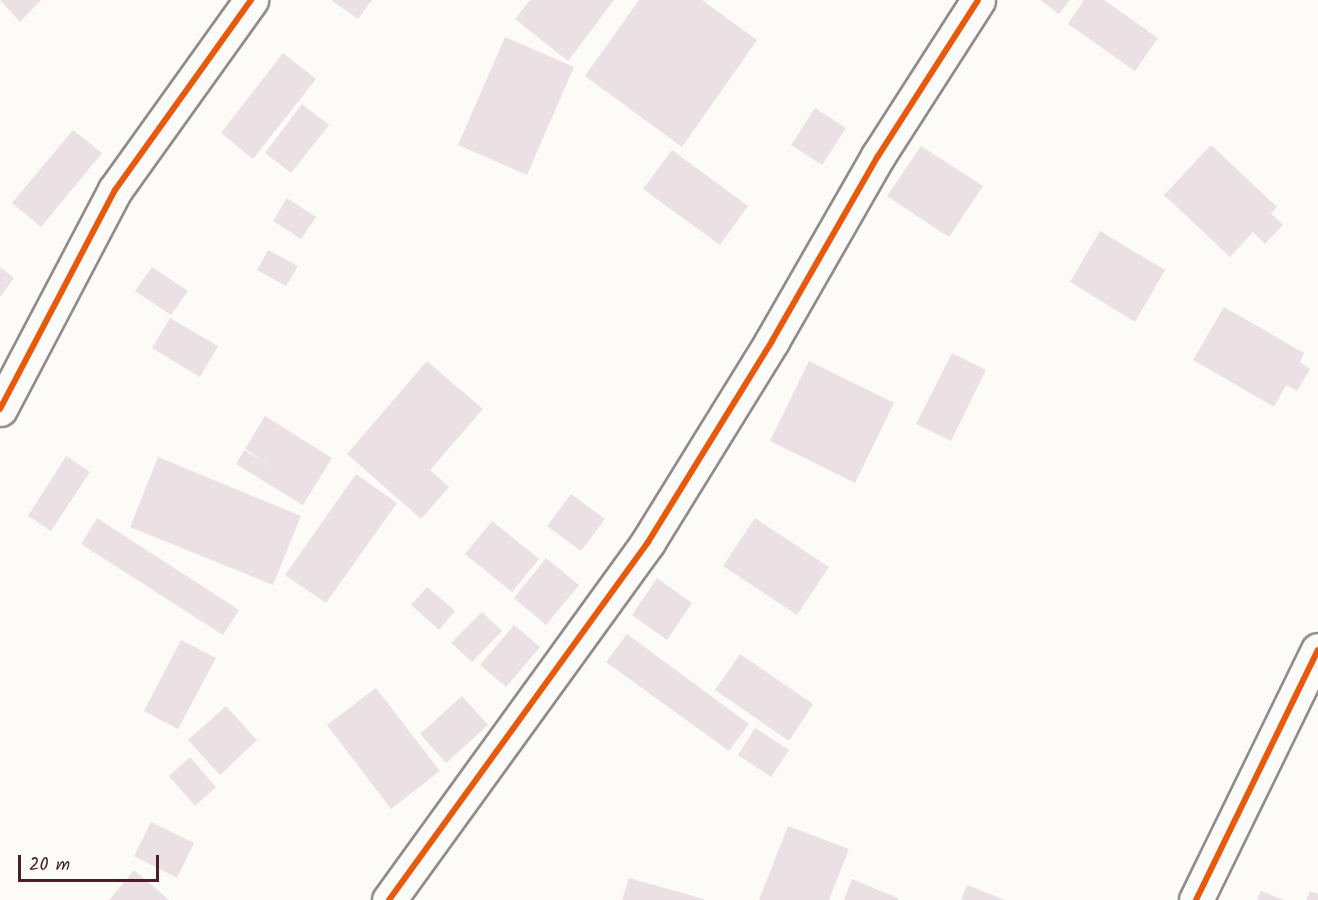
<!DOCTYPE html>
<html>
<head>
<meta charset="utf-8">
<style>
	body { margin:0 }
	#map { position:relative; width:1318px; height:900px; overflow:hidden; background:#fcfbf8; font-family:Kalam,sans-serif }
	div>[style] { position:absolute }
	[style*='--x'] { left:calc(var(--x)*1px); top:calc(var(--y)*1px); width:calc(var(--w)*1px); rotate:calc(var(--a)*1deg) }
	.building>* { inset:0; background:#ebe1e5 }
	.roads { filter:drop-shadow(2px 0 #928a8b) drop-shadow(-2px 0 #928a8b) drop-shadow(0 2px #928a8b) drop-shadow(0 -2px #928a8b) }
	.street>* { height:33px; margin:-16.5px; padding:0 16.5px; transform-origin:16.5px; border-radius:16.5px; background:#fbfbf9 }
	.cycleway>* { height:6px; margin:-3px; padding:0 3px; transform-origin:3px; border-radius:3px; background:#e8590c }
	span { translate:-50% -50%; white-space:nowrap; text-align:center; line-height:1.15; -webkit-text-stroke:5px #fdfcf7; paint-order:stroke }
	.scale { position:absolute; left:18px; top:855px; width:141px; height:27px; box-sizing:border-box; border:3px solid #4a1f2b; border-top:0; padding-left:8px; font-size:18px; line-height:21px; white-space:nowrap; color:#4a1f2b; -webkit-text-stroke:4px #fdfcf7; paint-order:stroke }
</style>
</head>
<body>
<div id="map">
	<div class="building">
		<i style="clip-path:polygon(0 0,41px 0,20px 22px)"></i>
		<i style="clip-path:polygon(331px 0,372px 0,358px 19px)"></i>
		<i style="clip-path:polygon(530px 0,614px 0,568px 61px,515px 19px)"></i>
		<i style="clip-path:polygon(639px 0,702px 0,757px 40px,682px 147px,585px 76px)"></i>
		<i style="clip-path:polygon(1040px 0,1070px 0,1059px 14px)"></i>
		<i style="clip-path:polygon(1084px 0,1104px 0,1158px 38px,1135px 71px,1068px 24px)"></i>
		<i style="clip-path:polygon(505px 37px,574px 67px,527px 175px,458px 145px)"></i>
		<i style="clip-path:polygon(283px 53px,316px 79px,253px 159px,221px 133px)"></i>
		<i style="clip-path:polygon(302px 104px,329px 125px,291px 173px,265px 153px)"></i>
		<i style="clip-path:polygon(815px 108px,846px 128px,822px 165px,791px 145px)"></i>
		<i style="clip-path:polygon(73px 130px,102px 153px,41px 227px,12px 203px)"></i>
		<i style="clip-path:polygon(1211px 145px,1277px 207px,1271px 213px,1283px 225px,1265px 244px,1253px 232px,1230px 257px,1164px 195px)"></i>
		<i style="clip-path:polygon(921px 146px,983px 186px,949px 237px,887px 196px)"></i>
		<i style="clip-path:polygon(672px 150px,748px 206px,720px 245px,643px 189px)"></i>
		<i style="clip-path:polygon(287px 198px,316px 217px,301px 239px,273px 221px)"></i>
		<i style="clip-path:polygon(1100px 231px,1165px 270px,1135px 322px,1070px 282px)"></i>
		<i style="clip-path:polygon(268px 250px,298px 266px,286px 286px,257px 270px)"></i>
		<i style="clip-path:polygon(0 267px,14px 278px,0 297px)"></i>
		<i style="clip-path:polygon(152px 267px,188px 291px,171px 315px,135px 291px)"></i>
		<i style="clip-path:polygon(1224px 307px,1304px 353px,1300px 362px,1310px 369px,1297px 391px,1286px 385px,1274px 407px,1193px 360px)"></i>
		<i style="clip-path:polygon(170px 318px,218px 346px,200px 377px,152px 348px)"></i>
		<i style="clip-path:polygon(952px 353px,986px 370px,951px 441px,916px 424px)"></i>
		<i style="clip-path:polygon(427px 361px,483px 409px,430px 470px,449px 487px,421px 519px,347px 454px)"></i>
		<i style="clip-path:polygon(809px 361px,894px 403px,855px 483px,770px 441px)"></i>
		<i style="clip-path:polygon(265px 416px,332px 458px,303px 505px,236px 464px,244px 450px,272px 467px,245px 449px)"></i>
		<i style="clip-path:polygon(66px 456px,90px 472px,51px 531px,28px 516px)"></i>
		<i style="clip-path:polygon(158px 457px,301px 516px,273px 585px,130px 527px)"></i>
		<i style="clip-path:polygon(356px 474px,397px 503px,326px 603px,285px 575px)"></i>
		<i style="clip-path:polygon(571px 494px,605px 519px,581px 551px,547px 526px)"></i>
		<i style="clip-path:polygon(97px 518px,239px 610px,223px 635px,81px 544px)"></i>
		<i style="clip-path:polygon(755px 518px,829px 567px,797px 615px,723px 566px)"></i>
		<i style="clip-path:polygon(492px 521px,539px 559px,512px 592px,465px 554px)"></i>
		<i style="clip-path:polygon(546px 558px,579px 585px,546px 625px,514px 598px)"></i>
		<i style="clip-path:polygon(657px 578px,692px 603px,667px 640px,632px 615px)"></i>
		<i style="clip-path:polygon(427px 587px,455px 611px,439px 630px,411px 605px)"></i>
		<i style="clip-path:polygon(482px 612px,502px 631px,472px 662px,451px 643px)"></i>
		<i style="clip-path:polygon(514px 625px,540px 647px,506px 687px,480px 665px)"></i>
		<i style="clip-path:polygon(627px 634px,749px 724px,729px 751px,606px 662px)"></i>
		<i style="clip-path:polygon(181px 640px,216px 658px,178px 729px,144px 711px)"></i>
		<i style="clip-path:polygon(740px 654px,813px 704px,789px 741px,715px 690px)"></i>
		<i style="clip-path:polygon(376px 688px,440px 771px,391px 809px,327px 725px)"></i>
		<i style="clip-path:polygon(462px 696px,488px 725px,446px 763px,420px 734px)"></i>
		<i style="clip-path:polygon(226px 706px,257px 740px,220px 775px,188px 740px)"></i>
		<i style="clip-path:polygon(755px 728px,789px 750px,771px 777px,738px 755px)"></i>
		<i style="clip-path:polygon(190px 757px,216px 787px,195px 806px,169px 776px)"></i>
		<i style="clip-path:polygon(151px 822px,194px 843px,177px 878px,134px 856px)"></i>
		<i style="clip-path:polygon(788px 826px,849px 849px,829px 900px,759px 900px)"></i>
		<i style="clip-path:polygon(134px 870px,169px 900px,109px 900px)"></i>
		<i style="clip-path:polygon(629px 878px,704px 899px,703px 900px,622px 900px)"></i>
		<i style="clip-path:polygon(852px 879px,898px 898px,897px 900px,844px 900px)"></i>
		<i style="clip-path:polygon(967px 885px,1005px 900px,961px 900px)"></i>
		<i style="clip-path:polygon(1261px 891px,1284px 900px,1257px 900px)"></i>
		<i style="clip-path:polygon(1310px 891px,1318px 894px,1318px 900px,1306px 900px)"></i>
	</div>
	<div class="roads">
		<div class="street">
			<i style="--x:0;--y:409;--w:247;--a:-62.3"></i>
			<i style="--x:115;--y:190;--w:234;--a:-54.4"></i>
			<i style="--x:389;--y:900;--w:442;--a:-54.1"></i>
			<i style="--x:648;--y:542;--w:236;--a:-58.3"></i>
			<i style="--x:772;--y:341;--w:213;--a:-60.2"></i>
			<i style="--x:878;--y:156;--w:185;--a:-57.3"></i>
			<i style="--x:1196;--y:900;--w:278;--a:-64"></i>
		</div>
	</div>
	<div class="cycleway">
		<i style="--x:0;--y:409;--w:247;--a:-62.3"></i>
		<i style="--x:115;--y:190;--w:234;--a:-54.4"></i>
		<i style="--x:389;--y:900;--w:442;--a:-54.1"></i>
		<i style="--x:648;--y:542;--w:236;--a:-58.3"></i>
		<i style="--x:772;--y:341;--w:213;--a:-60.2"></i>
		<i style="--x:878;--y:156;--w:185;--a:-57.3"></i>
		<i style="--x:1196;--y:900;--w:278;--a:-64"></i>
	</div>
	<div class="scale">20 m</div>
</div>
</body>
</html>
